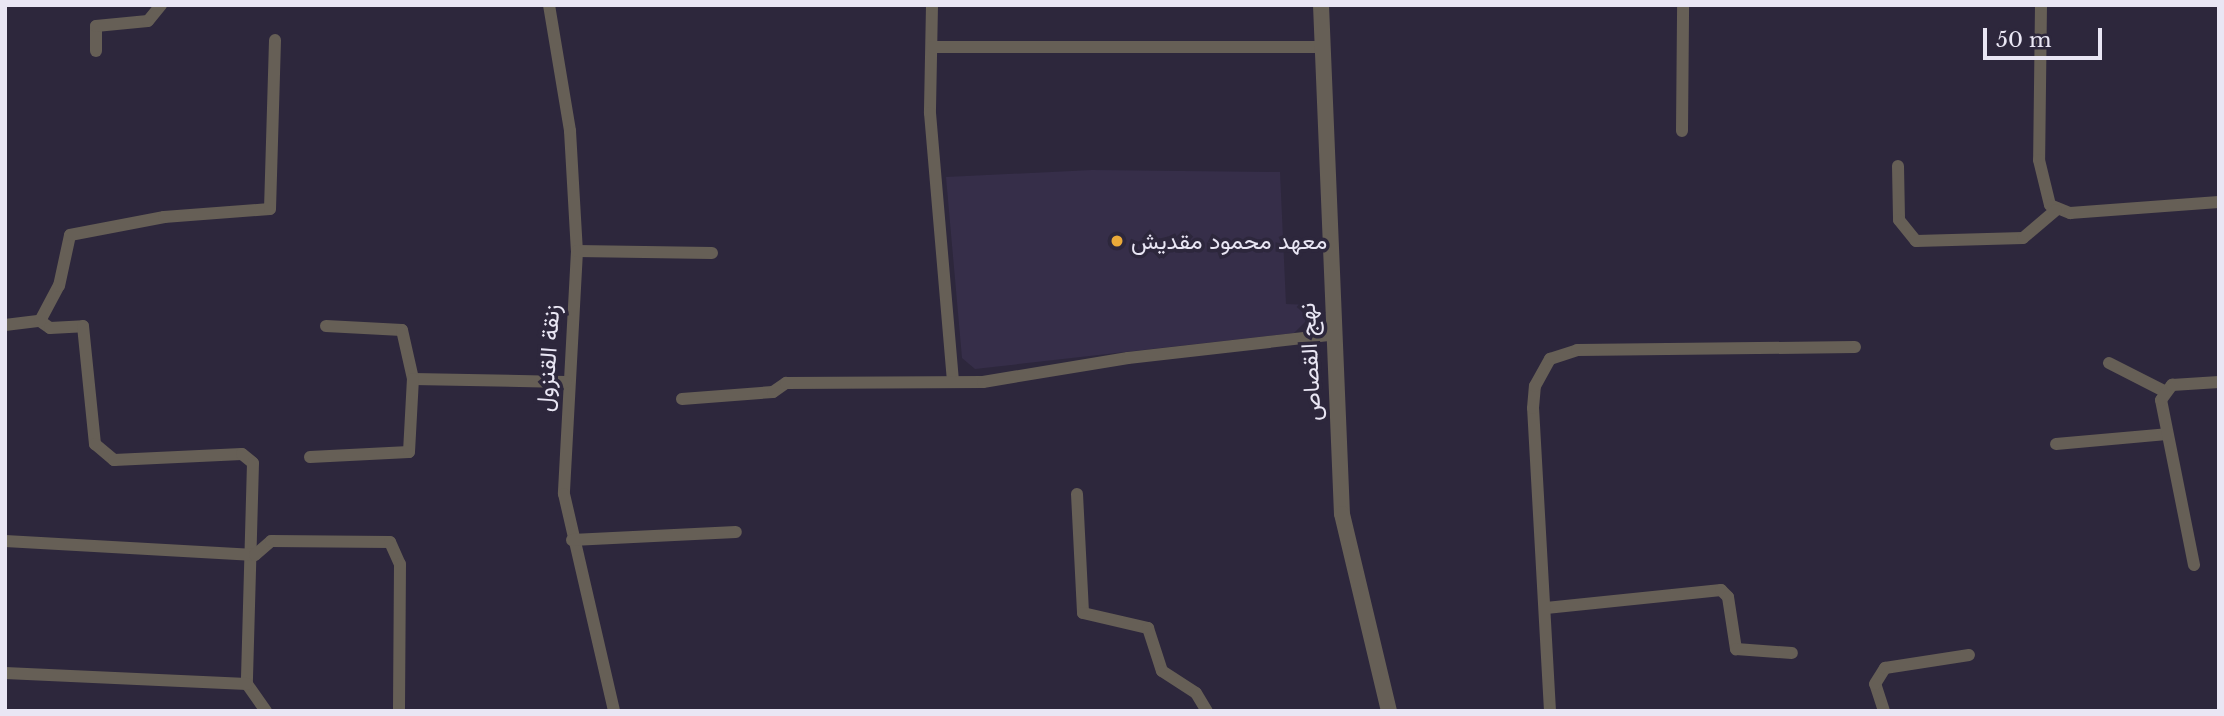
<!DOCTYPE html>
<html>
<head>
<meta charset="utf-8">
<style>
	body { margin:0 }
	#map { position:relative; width:2224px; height:716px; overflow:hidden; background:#2d273c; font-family:"Libre Baskerville",Vazirmatn,serif }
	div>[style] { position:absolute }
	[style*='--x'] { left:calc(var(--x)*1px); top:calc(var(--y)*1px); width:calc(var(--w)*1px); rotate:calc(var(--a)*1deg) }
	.built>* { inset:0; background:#362e49 }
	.minor>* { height:12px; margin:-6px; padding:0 6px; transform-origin:6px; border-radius:6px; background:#665f56 }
	.tertiary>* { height:16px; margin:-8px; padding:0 8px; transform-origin:8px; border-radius:8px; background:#665f56 }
	.dots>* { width:19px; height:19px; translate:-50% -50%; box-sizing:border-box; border:4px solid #2d273c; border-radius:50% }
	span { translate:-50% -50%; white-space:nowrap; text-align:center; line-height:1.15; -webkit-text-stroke:7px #2d273c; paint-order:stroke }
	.poi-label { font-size:23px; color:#e9e6f4 }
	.left { translate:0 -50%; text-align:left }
	.street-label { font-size:23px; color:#e9e6f4 }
	.frame { position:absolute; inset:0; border:7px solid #e9e6f4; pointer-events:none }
	.scale { position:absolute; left:1983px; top:28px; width:119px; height:32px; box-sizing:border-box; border:4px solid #e9e6f4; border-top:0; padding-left:9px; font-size:21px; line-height:24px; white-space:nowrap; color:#e9e6f4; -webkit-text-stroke:5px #2d273c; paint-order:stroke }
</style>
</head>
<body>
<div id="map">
	<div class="built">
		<i style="clip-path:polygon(1092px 170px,1280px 172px,1286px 304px,1310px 305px,1310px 317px,1294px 333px,975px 369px,962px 358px,946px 177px)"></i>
	</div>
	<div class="minor">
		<i style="--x:549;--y:5;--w:128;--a:80.5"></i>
		<i style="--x:570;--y:131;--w:120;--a:86.7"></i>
		<i style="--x:577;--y:251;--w:243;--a:93.1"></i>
		<i style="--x:564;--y:494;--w:223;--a:77"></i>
		<i style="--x:932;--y:5;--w:108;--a:91.1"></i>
		<i style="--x:930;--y:113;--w:269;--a:85.1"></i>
		<i style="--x:2041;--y:5;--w:155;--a:90.7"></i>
		<i style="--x:2039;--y:160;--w:46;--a:76.3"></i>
		<i style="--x:2050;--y:205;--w:22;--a:22"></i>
		<i style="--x:2070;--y:213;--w:149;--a:-4.2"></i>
		<i style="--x:932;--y:47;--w:391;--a:0"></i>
		<i style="--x:96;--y:51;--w:25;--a:-90"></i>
		<i style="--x:96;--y:26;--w:52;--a:-5.5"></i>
		<i style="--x:148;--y:21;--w:21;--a:-51"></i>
		<i style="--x:1682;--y:131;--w:126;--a:-89.5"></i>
		<i style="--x:1898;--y:166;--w:54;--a:88.9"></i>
		<i style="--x:1899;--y:220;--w:27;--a:51"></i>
		<i style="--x:1916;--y:241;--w:107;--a:-1.6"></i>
		<i style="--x:2023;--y:238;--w:43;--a:-40.3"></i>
		<i style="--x:577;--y:251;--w:135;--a:0.8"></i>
		<i style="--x:40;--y:321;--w:12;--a:35"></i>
		<i style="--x:50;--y:328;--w:33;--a:-3"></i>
		<i style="--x:83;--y:326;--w:119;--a:84.2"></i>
		<i style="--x:95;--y:444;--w:25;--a:40"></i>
		<i style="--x:114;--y:460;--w:128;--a:-2.7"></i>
		<i style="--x:242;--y:454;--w:14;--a:39"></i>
		<i style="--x:253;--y:463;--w:221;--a:91.6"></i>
		<i style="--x:247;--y:684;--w:33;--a:55"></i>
		<i style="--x:5;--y:325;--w:35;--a:-7"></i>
		<i style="--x:40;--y:321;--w:40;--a:-62"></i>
		<i style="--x:59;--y:286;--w:52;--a:-77.8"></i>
		<i style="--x:70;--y:235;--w:96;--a:-10.8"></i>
		<i style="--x:164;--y:217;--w:106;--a:-4.3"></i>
		<i style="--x:270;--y:209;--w:169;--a:-88.3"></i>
		<i style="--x:326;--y:326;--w:76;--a:3"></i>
		<i style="--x:402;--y:330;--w:50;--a:77.3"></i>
		<i style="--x:413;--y:379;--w:153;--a:1.1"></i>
		<i style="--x:2109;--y:363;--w:62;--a:27"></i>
		<i style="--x:682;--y:399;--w:91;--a:-4.4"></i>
		<i style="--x:773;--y:392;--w:16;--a:-35"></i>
		<i style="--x:786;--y:383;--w:197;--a:-0.3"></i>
		<i style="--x:983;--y:382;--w:147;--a:-9.4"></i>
		<i style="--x:1128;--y:358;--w:204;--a:-6.5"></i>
		<i style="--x:2056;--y:444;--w:111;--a:-5.1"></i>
		<i style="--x:310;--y:457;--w:99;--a:-2.9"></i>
		<i style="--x:409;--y:452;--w:73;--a:-86.9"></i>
		<i style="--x:1077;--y:494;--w:119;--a:87.1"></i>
		<i style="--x:1083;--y:613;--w:67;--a:13"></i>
		<i style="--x:1148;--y:628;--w:45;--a:72"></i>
		<i style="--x:1162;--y:671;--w:40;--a:32.9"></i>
		<i style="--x:1196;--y:693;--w:21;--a:59"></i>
		<i style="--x:572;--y:540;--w:164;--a:-2.8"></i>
		<i style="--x:5;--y:541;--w:250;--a:3.2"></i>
		<i style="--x:255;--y:555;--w:21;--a:-41"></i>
		<i style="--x:271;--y:541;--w:119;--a:0.5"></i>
		<i style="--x:390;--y:542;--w:24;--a:66"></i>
		<i style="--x:400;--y:564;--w:147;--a:90.4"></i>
		<i style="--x:2194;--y:565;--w:168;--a:-101.3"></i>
		<i style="--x:2161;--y:400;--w:19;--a:-54"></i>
		<i style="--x:2172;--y:385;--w:47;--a:-3.7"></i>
		<i style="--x:1546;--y:608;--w:176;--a:-5.9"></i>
		<i style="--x:1721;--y:590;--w:10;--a:45"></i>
		<i style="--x:1728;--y:597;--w:53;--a:81.3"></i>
		<i style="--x:1736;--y:649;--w:56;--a:4.1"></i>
		<i style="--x:5;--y:673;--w:242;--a:2.6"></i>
		<i style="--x:1550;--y:711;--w:303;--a:-93.2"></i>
		<i style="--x:1533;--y:408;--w:22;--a:-85"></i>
		<i style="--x:1535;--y:386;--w:31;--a:-61"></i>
		<i style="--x:1550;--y:359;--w:28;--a:-18"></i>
		<i style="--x:1577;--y:350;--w:278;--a:-0.6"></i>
		<i style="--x:1884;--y:711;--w:28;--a:-108"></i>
		<i style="--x:1875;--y:684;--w:19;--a:-58"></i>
		<i style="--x:1885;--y:668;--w:85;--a:-8.8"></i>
	</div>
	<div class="tertiary">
		<i style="--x:1321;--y:5;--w:509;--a:87.64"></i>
		<i style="--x:1342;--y:514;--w:203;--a:76.6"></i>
	</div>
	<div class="dots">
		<i style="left:1117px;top:241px;background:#ebaa39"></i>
	</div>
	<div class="poi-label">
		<span class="left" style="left:1131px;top:241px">معهد محمود مقديش</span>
	</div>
	<div class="street-label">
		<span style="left:548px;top:358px;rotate:-86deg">زنقة القنزول</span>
		<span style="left:1310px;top:362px;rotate:-93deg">نهج القصاص</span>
	</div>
	<div class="frame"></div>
	<div class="scale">50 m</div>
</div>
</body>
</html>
